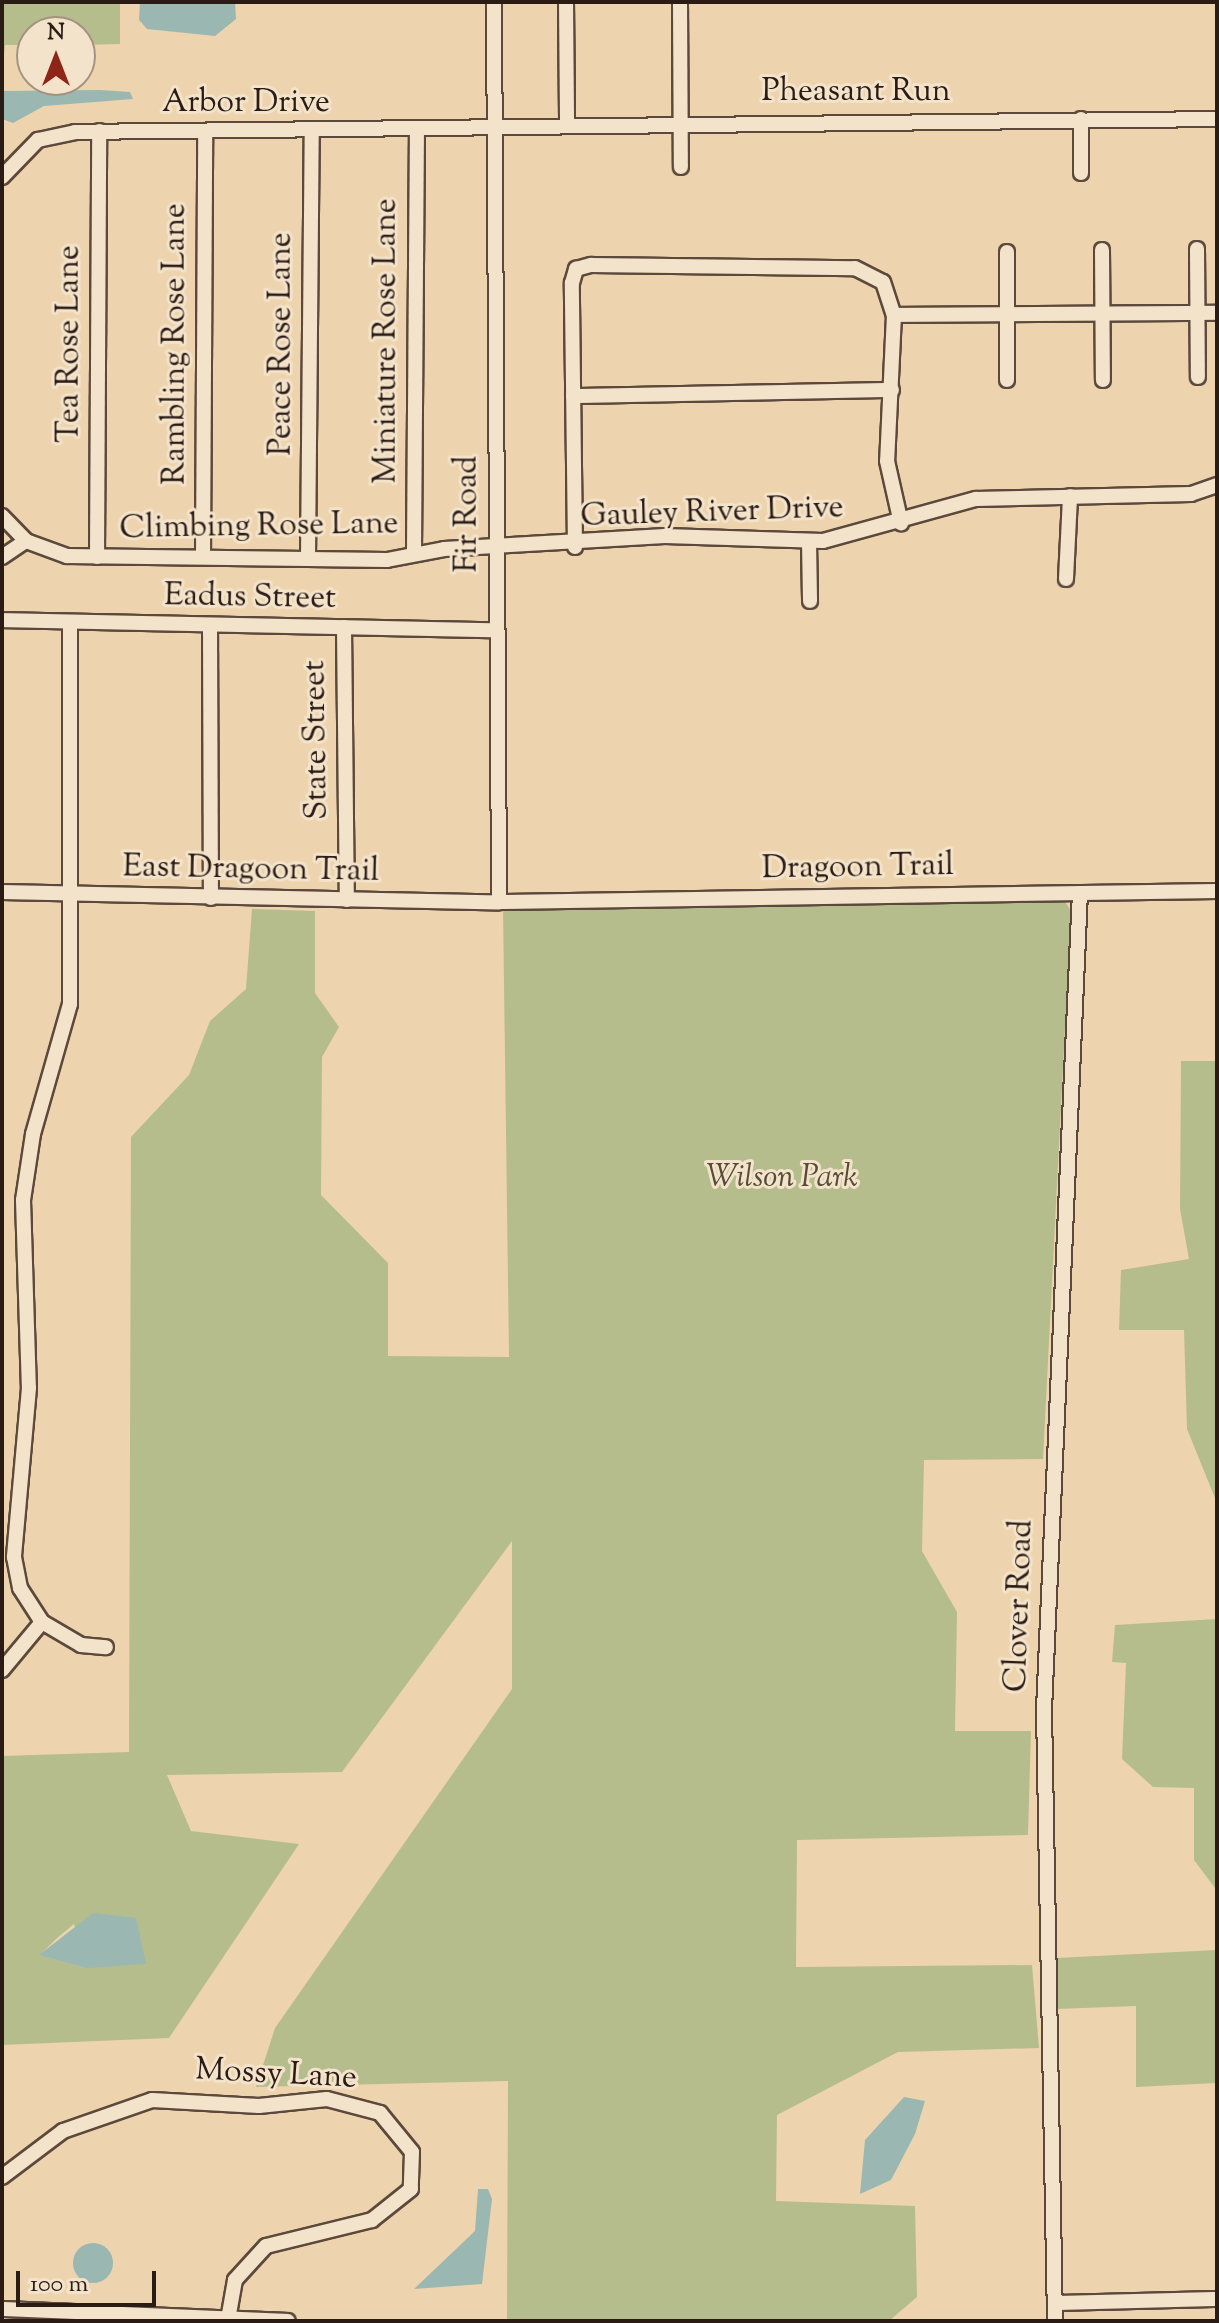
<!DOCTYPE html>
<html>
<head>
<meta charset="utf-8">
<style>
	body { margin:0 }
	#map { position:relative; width:1219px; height:2323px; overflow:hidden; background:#edd4ae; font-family:"Sorts Mill Goudy",serif }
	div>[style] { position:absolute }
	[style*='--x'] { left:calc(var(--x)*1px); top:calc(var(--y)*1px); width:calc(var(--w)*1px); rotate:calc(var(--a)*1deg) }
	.green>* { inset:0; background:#b6bd8c }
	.water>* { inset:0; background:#9ab7b1 }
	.round { border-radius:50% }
	.roads { filter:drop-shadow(2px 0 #5c493b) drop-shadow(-2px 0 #5c493b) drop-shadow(0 2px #5c493b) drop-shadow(0 -2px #5c493b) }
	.minor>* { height:14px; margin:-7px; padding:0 7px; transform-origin:7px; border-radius:7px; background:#f3e3ca }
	span { translate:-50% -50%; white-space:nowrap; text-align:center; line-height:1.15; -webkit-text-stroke:6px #f3e3ca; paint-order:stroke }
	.street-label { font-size:32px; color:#2b1b15 }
	.park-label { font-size:32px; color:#554c39; font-style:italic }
	.frame { position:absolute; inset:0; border:4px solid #2b1b15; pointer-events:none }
	.north { position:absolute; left:16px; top:16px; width:80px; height:80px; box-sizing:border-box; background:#f3e3ca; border:2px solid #a39382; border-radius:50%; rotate:0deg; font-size:22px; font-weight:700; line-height:32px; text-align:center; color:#2b1b15 }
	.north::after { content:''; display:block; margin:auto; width:28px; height:36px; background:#8f2418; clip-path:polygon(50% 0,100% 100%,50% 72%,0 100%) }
	.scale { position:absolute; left:16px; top:2271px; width:140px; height:36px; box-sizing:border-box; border:4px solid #2b1b15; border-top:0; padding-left:10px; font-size:24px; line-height:28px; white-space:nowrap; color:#2b1b15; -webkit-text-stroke:6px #f3e3ca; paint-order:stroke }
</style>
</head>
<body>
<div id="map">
	<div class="green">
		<i style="clip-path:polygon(2px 2px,120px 2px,120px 44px,80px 45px,80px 32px,32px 32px,32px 45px,5px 45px,2px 76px)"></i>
		<i style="clip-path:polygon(evenodd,1064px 900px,1071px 911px,1043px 1459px,924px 1460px,922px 1551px,957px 1612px,955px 1731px,1031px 1731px,1028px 1835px,797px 1840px,796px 1967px,1032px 1965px,1039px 2048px,898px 2052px,777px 2115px,776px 2201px,915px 2206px,917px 2297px,889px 2321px,507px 2321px,508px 2081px,256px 2087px,275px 2028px,512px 1689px,512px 1541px,342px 1772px,167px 1775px,191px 1831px,299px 1844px,169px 2038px,2px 2045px,2px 1756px,129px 1752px,131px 1137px,189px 1075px,210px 1021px,246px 989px,252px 909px,315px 911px,315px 993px,339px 1027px,322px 1057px,321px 1195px,388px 1263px,388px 1356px,509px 1357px,503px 908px,1064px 900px,74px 1924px,85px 1968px,40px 1955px,56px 1939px,74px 1924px)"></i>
		<i style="clip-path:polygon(1181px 1061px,1217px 1061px,1217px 1503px,1187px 1429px,1184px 1330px,1119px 1330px,1121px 1270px,1189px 1259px,1180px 1209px)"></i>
		<i style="clip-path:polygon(1217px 1619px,1217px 1888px,1215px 1888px,1194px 1860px,1194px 1788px,1153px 1787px,1122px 1759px,1126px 1663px,1112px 1662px,1115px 1625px)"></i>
		<i style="clip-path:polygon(1217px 1950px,1217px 2083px,1136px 2087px,1136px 2006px,1057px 2009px,1056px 1958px)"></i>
	</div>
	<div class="water">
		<i style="clip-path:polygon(140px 2px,235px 2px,236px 19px,215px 36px,147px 29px,139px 20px)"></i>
		<i style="clip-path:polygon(100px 90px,130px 92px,133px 99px,44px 106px,13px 123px,2px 119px,2px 91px)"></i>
		<i style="clip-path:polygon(93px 1913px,136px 1918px,146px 1964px,85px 1968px,39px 1955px)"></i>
		<i style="clip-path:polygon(904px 2097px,925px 2101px,915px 2134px,891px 2180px,860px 2194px,865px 2140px)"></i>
		<i style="clip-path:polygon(478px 2189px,488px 2189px,492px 2199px,482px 2284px,414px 2289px,475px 2231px)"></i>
		<i class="round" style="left:73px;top:2243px;width:40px;height:40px"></i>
	</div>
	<div class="roads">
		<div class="minor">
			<i style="--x:494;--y:2;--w:900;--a:89.68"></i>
			<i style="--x:566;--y:2;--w:119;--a:89.5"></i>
			<i style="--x:680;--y:2;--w:165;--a:89.7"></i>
			<i style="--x:1081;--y:119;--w:54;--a:90"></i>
			<i style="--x:2;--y:177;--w:52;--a:-45.8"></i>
			<i style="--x:38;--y:140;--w:38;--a:-12"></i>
			<i style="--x:75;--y:132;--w:1142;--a:-0.65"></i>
			<i style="--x:1197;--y:249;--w:128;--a:89.6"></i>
			<i style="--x:1102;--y:250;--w:130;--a:89.6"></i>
			<i style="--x:1007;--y:252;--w:128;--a:90"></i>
			<i style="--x:894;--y:315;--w:323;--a:-0.4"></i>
			<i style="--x:573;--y:396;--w:319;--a:-1.1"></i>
			<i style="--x:2;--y:516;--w:35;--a:46"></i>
			<i style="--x:26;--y:541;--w:44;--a:20.1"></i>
			<i style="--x:67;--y:556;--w:320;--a:0.7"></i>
			<i style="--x:387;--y:560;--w:58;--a:-10.9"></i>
			<i style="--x:444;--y:549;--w:221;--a:-3.4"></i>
			<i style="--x:665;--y:536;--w:158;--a:1.8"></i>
			<i style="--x:823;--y:541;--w:159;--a:-15.4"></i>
			<i style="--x:976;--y:499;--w:215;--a:-1.3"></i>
			<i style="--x:1191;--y:494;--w:28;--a:-19"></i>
			<i style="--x:809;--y:542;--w:59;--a:89"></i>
			<i style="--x:575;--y:547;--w:264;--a:-90.7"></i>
			<i style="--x:572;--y:283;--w:15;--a:-74"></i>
			<i style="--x:576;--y:269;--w:16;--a:-15"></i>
			<i style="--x:591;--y:265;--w:264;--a:0.7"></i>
			<i style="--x:855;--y:268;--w:31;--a:27"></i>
			<i style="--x:883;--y:282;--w:35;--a:72"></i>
			<i style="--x:894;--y:315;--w:146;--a:92.7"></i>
			<i style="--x:887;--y:461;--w:64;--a:77.3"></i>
			<i style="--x:414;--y:553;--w:423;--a:-89.6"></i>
			<i style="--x:2;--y:557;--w:29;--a:-34"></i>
			<i style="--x:97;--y:557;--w:426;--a:-89.7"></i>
			<i style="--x:203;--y:557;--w:426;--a:-89.7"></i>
			<i style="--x:308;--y:559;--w:429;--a:-89.5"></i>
			<i style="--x:1066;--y:579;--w:83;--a:-87.2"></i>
			<i style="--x:2;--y:620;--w:494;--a:1.2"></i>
			<i style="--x:70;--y:622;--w:382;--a:90"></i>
			<i style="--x:70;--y:1004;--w:135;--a:105.9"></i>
			<i style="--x:33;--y:1134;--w:67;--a:98.6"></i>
			<i style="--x:23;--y:1200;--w:188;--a:88.2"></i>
			<i style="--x:29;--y:1388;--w:170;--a:95.1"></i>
			<i style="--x:14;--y:1557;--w:32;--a:79"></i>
			<i style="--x:20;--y:1588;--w:40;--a:57.1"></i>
			<i style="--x:42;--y:1622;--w:45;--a:30.5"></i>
			<i style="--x:81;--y:1645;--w:25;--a:5"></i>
			<i style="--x:210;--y:625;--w:273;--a:89.8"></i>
			<i style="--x:344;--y:627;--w:273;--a:89.4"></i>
			<i style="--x:2;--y:892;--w:497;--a:1.2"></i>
			<i style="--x:499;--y:902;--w:718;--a:-0.88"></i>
			<i style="--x:2;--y:1670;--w:62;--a:-50.2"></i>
			<i style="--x:2;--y:2177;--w:76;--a:-37"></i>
			<i style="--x:63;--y:2131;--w:94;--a:-19.2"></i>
			<i style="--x:152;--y:2100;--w:107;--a:3.2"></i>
			<i style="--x:259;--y:2106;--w:68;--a:-5.9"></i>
			<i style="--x:327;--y:2099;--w:55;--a:14.8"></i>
			<i style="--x:380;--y:2113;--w:50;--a:50.6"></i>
			<i style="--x:412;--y:2152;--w:37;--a:92"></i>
			<i style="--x:411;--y:2189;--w:50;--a:141.5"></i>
			<i style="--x:372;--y:2220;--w:109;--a:166.2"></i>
			<i style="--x:266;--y:2246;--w:46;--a:132.4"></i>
			<i style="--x:235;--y:2280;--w:35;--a:100"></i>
			<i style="--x:1055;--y:2303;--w:162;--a:-1.4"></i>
			<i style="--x:2;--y:2309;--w:286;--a:2.4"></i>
			<i style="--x:1055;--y:2321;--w:611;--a:-91.03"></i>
			<i style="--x:1044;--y:1710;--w:818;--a:-87.48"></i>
		</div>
	</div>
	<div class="street-label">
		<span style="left:856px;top:92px">Pheasant Run</span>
		<span style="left:246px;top:103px">Arbor Drive</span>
		<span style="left:387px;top:341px;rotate:-90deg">Miniature Rose Lane</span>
		<span style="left:70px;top:344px;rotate:-90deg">Tea Rose Lane</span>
		<span style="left:176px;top:344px;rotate:-90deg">Rambling Rose Lane</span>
		<span style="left:282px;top:344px;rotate:-90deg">Peace Rose Lane</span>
		<span style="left:712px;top:513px;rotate:-2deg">Gauley River Drive</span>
		<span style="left:468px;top:514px;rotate:-90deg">Fir Road</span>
		<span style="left:259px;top:527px;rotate:-1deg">Climbing Rose Lane</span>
		<span style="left:250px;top:598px;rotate:1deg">Eadus Street</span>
		<span style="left:317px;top:740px;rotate:-91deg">State Street</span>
		<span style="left:858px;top:868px;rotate:-1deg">Dragoon Trail</span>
		<span style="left:251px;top:870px;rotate:1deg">East Dragoon Trail</span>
		<span style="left:1020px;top:1606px;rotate:-88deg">Clover Road</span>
		<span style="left:276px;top:2075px;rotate:3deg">Mossy Lane</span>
	</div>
	<div class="park-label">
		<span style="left:782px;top:1178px">Wilson Park</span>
	</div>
	<div class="frame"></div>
	<div class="north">N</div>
	<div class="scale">100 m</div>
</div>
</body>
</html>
